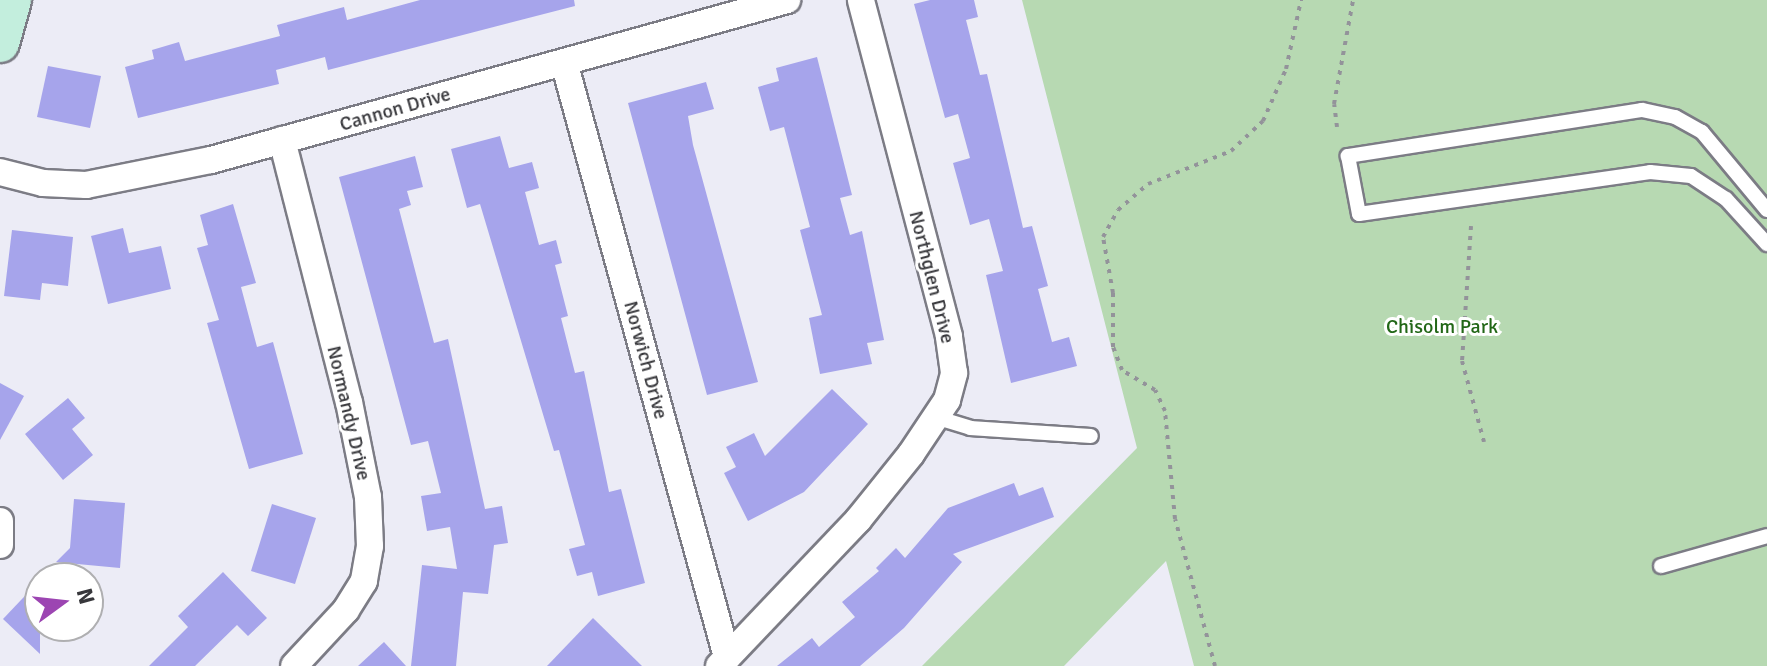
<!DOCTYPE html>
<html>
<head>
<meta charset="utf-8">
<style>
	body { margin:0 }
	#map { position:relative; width:1767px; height:666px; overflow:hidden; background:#ececf6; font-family:Signika,sans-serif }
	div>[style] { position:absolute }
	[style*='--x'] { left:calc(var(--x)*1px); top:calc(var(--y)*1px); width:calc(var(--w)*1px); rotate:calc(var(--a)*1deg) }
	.green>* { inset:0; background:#b7d9b2 }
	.building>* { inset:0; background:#a6a4eb }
	.path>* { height:4px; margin-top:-2px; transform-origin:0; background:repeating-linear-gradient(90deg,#93939a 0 4px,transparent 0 10px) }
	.roads { filter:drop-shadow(2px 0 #7c7c85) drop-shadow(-2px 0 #7c7c85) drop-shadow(0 2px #7c7c85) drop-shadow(0 -2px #7c7c85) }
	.lane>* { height:14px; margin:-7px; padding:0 7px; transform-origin:7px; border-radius:7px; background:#fff }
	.street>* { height:26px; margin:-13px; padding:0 13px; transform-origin:13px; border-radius:13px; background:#fff }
	.secondary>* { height:38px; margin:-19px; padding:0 19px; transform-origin:19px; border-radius:19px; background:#c3eedd }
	span { translate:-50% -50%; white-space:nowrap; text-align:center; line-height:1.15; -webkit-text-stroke:6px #fff; paint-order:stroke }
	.street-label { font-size:20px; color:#38383c }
	.park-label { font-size:20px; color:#226717 }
	.north { position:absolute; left:24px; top:562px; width:80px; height:80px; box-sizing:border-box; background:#fff; border:2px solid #afafb1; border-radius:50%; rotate:75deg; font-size:22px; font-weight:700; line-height:32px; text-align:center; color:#38383c }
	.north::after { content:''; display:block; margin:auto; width:28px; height:36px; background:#9c45b2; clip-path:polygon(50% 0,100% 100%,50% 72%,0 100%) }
</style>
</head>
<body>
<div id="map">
	<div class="green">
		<i style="clip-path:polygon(1022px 0,1767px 0,1767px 666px,1194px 666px,1166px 561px,1064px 666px,922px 666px,1137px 448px)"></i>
	</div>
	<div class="building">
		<i style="clip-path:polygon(420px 0,574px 0,575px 6px,328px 70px,325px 57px,276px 70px,279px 84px,138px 118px,125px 67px,154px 59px,152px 50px,179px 42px,185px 61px,280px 36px,277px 25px,344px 7px,347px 20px)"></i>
		<i style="clip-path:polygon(930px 0,974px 0,978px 17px,966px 20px,980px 75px,987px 74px,1023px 228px,1032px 226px,1048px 286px,1038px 289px,1052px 342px,1069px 337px,1077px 366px,1011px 383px,986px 275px,1003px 271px,989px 219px,970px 225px,953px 163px,970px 158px,958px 114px,945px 118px,914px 4px)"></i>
		<i style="clip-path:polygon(817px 57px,852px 195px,840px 198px,850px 235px,862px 231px,884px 340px,867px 343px,872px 364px,820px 374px,809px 318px,822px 315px,800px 230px,810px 227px,784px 127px,770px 131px,758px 87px,779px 81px,776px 68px)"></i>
		<i style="clip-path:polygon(48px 66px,101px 76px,90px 128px,37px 117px)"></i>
		<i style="clip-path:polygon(706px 82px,714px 109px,688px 116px,693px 145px,758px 382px,707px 395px,628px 103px)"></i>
		<i style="clip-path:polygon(500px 136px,509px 168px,532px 162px,539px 188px,525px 192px,539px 245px,556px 240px,562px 263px,555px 265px,568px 316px,561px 318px,575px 373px,584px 371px,609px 492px,621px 489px,645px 583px,598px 596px,592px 572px,577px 576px,569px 549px,585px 545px,559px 450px,554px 451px,480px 204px,467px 208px,451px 149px)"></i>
		<i style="clip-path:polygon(415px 156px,423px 187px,407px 191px,411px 205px,399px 209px,434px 343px,448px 339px,485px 509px,502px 506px,508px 543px,494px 545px,488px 594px,463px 592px,456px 666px,411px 666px,422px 565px,457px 569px,450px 527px,427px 531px,421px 496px,441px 493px,428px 441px,411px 445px,339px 177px)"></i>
		<i style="clip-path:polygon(233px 204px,256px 283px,241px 287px,257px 347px,273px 342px,303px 454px,249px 469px,207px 323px,219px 320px,197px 248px,208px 245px,200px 215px)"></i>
		<i style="clip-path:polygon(123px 228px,129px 253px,161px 246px,171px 289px,108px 304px,91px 236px)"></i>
		<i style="clip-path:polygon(12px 230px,73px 237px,68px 286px,42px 283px,40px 300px,4px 296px)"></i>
		<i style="clip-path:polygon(0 383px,24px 396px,0 440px)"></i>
		<i style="clip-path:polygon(832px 389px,868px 424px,804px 492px,748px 521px,724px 473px,736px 467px,726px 447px,754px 433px,765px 456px)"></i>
		<i style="clip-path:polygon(68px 398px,85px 418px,72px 429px,93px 455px,63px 480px,25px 434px)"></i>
		<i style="clip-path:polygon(1014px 483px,1019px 496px,1043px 487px,1054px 517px,953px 554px,962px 562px,904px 628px,860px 666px,777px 666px,812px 638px,819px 647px,855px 617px,842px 602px,879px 571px,876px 568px,896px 548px,905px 558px,948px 508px)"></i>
		<i style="clip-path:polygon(74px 499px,125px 503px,120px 568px,56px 562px,70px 548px)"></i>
		<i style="clip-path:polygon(272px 504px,316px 518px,295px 584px,251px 571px)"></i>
		<i style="clip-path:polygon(223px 572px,267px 618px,248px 636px,237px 625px,195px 666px,149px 666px,188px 627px,178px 616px)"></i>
		<i style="clip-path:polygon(40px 580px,40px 654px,3px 619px)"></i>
		<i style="clip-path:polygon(593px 618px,642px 666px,547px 666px)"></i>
		<i style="clip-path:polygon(384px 642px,406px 666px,358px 666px)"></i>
	</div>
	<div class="path">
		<i style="--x:1337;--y:127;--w:23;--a:-97"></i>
		<i style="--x:1334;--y:104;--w:106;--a:-79.6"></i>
		<i style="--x:1471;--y:226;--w:135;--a:93.8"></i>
		<i style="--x:1462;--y:361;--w:84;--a:74.8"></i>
		<i style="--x:1215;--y:666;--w:152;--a:-105.2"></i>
		<i style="--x:1175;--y:519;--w:108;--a:-95.3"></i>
		<i style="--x:1165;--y:411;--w:23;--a:-115"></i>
		<i style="--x:1155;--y:390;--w:39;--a:-149"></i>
		<i style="--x:1122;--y:370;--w:25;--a:-111"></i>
		<i style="--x:1113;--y:347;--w:54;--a:-90"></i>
		<i style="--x:1113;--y:293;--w:57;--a:-100.1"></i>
		<i style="--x:1103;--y:237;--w:31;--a:-61"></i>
		<i style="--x:1118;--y:210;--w:40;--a:-41"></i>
		<i style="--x:1148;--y:184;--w:89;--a:-21.7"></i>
		<i style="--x:1231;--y:151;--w:44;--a:-43.2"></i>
		<i style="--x:1263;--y:121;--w:57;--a:-66.1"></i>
		<i style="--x:1286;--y:69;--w:71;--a:-77.7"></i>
	</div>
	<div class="roads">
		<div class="lane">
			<i style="--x:1767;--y:210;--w:102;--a:-129.8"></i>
			<i style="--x:1702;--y:132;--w:31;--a:-151"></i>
			<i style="--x:1675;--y:117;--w:34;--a:-168"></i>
			<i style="--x:1642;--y:110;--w:298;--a:171.1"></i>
			<i style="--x:1348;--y:156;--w:59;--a:79.3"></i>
			<i style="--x:1359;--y:214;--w:294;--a:-8.2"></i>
			<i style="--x:1650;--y:172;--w:41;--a:5.6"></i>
			<i style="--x:1691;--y:176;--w:42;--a:33.3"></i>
			<i style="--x:1726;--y:199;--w:61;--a:47.7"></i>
			<i style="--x:935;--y:417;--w:37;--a:17"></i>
			<i style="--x:970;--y:428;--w:121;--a:3.8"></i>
			<i style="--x:1661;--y:566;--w:110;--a:-15.8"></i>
		</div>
		<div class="street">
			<i style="--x:564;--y:62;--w:617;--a:74.68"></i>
			<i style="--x:282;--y:140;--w:270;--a:75.7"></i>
			<i style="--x:349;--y:402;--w:97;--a:78.7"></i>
			<i style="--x:368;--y:497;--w:49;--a:87.7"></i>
			<i style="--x:370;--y:546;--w:36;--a:100"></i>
			<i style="--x:364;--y:581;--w:34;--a:122"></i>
			<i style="--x:346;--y:610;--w:76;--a:132.9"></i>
			<i style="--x:0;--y:172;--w:44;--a:14.3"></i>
			<i style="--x:43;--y:183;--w:43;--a:2.7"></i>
			<i style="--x:86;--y:185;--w:127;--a:-11.3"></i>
			<i style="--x:211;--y:160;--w:598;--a:-15.52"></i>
			<i style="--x:0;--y:521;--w:24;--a:90"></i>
			<i style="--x:719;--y:666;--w:202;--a:-46.4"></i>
			<i style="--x:858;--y:520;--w:85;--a:-51.2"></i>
			<i style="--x:911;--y:454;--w:65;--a:-56.3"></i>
			<i style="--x:947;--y:400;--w:28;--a:-75"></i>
			<i style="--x:954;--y:373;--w:37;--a:-98"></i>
			<i style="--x:949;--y:336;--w:347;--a:-104.7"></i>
		</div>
		<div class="secondary">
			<i style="--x:0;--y:43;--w:45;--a:-74.4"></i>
		</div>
	</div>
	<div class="street-label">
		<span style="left:395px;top:109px;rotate:-16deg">Cannon Drive</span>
		<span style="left:932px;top:277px;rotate:76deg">Northglen Drive</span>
		<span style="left:646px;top:360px;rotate:75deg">Norwich Drive</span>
		<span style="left:349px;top:413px;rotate:77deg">Normandy Drive</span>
	</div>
	<div class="park-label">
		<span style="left:1442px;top:326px">Chisolm Park</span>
	</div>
	<div class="north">N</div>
</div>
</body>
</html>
